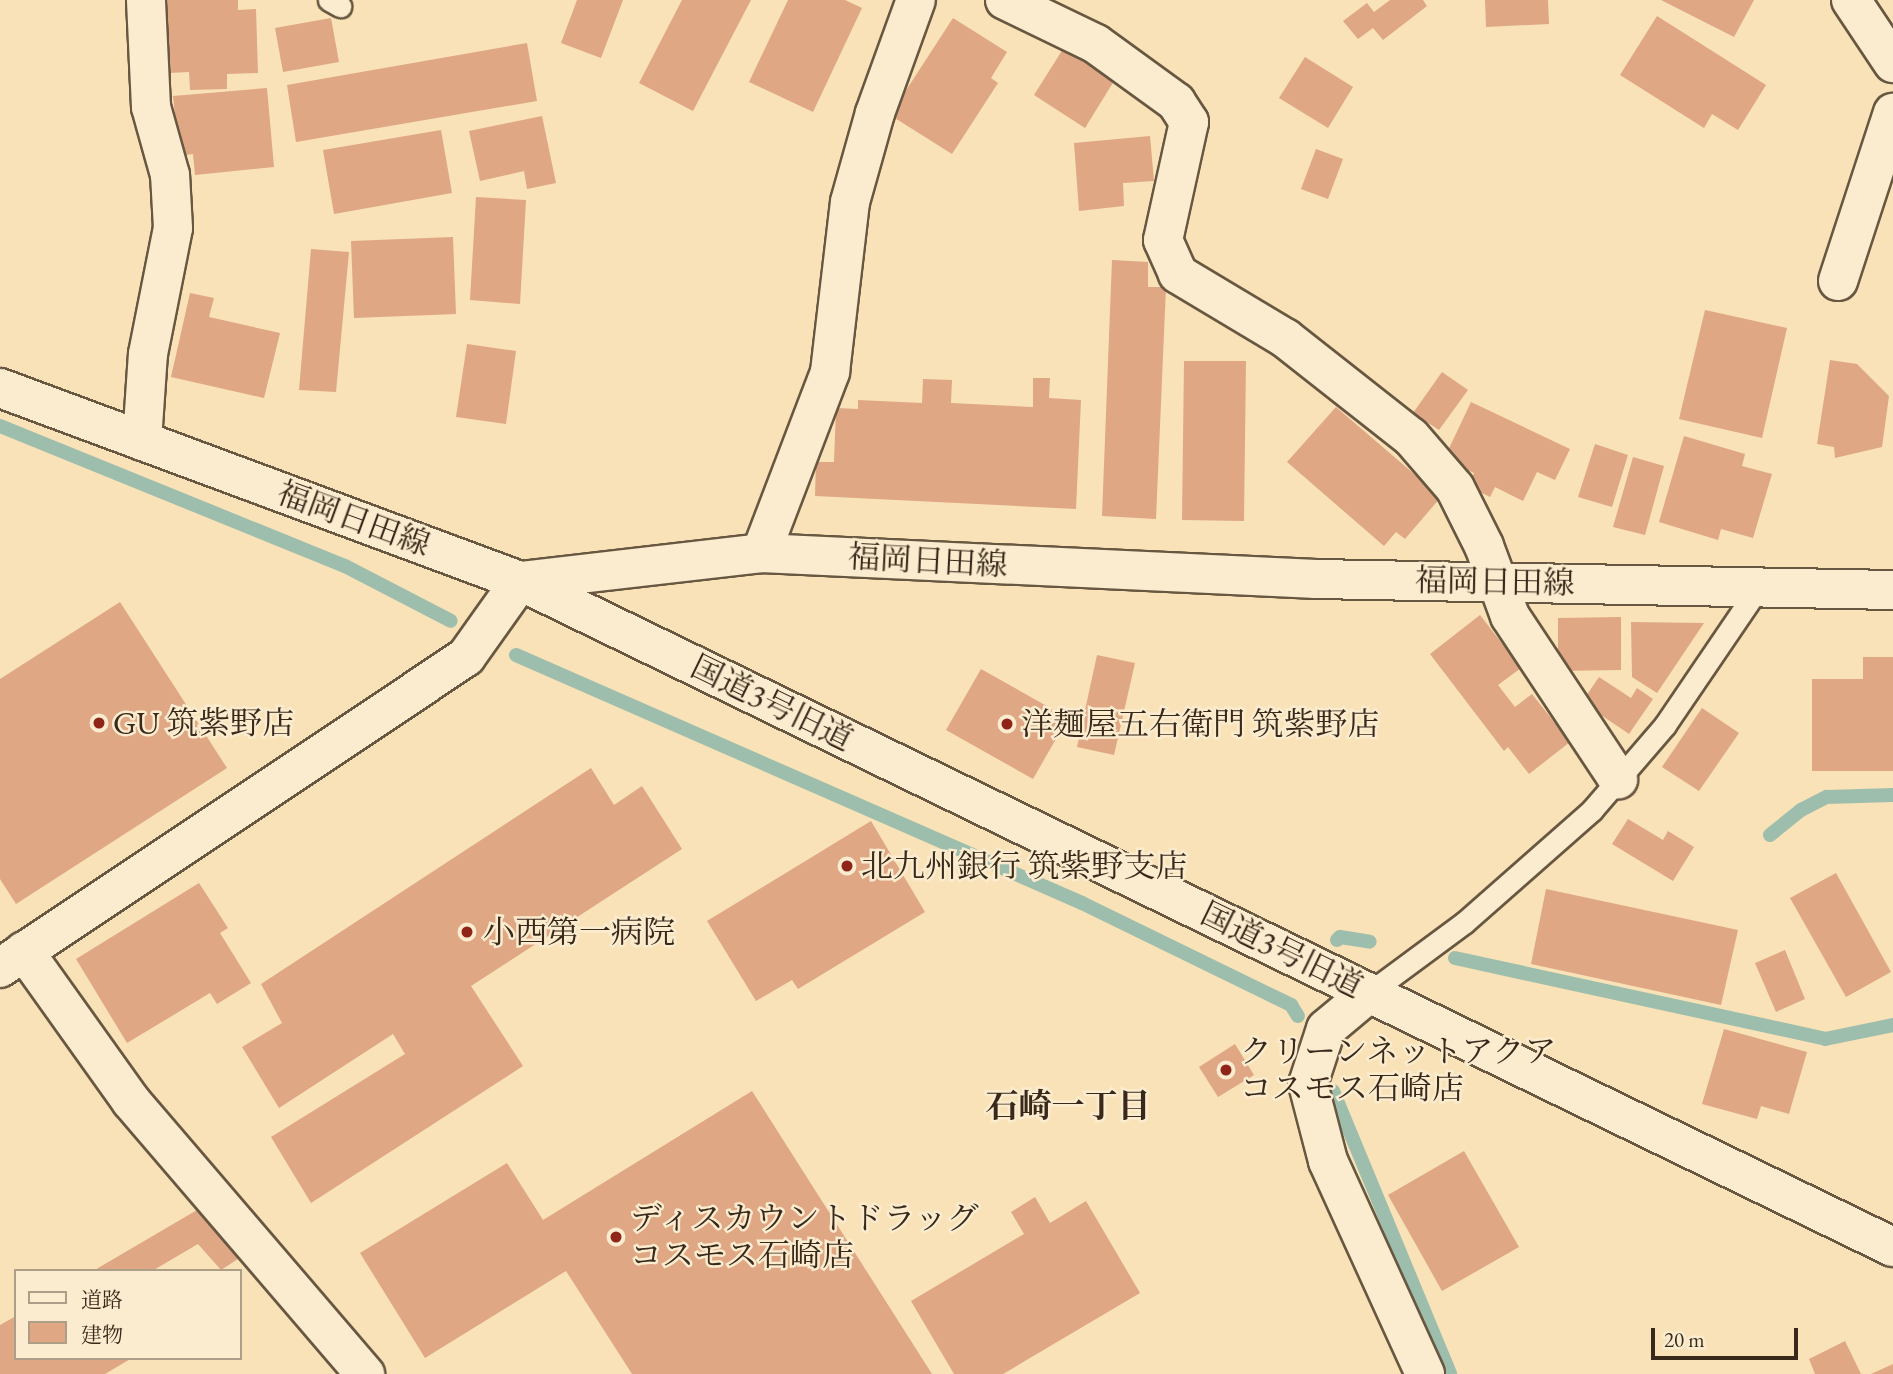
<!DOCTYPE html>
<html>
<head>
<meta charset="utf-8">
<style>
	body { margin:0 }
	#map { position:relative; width:1893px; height:1374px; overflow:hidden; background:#f9e2b7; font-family:"EB Garamond","Noto Serif JP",serif }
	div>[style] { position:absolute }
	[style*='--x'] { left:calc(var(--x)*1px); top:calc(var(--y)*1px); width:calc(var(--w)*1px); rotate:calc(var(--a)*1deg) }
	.stream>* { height:14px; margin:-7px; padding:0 7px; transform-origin:7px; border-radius:7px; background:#9ebead }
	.building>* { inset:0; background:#dfa784 }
	.roads { filter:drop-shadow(2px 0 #685741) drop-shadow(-2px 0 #685741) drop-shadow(0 2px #685741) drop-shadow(0 -2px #685741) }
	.lane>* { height:21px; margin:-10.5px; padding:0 10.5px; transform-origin:10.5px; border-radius:10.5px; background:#fbecd0 }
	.street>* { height:38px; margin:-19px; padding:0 19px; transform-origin:19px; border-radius:19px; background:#fbecd0 }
	.secondary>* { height:38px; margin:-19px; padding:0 19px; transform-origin:19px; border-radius:19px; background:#fbecd0 }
	.dots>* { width:19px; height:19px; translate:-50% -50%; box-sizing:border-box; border:4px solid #fbecd0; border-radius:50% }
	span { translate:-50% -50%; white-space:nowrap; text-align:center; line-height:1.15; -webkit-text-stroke:5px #fbecd0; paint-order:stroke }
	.street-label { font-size:32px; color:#38291a }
	.poi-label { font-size:32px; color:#38291a }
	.left { translate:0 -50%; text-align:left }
	.neighbourhood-label { font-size:33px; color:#38291a; font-weight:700 }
	.legend { position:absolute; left:14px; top:1269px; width:228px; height:91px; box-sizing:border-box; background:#fbecd0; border:2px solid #ad9e87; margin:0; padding:9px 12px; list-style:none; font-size:21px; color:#38291a }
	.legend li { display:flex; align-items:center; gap:14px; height:35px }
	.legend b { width:35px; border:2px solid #ad9e87 }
	.scale { position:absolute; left:1651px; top:1328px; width:147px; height:32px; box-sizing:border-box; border:4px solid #38291a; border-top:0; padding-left:9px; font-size:21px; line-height:24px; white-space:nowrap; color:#38291a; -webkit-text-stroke:5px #fbecd0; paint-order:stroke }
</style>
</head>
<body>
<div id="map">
	<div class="stream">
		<i style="--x:0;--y:426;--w:372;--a:22.1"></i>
		<i style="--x:345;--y:566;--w:119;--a:27.4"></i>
		<i style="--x:516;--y:655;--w:618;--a:23.66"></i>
		<i style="--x:1082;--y:903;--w:233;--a:26"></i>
		<i style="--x:1291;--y:1005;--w:13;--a:58"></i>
		<i style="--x:1770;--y:835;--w:40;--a:-39"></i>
		<i style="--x:1801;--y:810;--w:29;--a:-27"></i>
		<i style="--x:1827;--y:797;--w:66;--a:-1.7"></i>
		<i style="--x:1337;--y:940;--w:4;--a:-45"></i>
		<i style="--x:1340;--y:937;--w:30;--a:9"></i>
		<i style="--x:1455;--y:958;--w:379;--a:12.3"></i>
		<i style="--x:1825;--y:1039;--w:69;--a:-11.6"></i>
		<i style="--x:1333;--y:1091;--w:306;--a:67.5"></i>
	</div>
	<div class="building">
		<i style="clip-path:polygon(167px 0,238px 0,238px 10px,256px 9px,258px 73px,227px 74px,227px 89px,190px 90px,189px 72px,169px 73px)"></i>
		<i style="clip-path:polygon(577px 0,623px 0,601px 58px,561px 43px)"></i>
		<i style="clip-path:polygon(682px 0,751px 0,693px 111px,639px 83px)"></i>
		<i style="clip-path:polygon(788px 0,845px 0,862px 8px,813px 112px,749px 82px)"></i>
		<i style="clip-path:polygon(1390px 0,1423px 0,1427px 6px,1383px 40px,1373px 28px,1358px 39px,1343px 21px,1367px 3px,1374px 12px)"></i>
		<i style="clip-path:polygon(1485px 0,1548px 0,1549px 24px,1486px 27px)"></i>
		<i style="clip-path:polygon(1661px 0,1754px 0,1734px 37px)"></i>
		<i style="clip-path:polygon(1657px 16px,1766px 85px,1738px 130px,1712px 114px,1704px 128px,1620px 75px)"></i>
		<i style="clip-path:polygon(331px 18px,339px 62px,283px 72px,275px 28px)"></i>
		<i style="clip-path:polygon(953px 18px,1007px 52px,991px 78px,998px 83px,952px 154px,890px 115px)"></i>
		<i style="clip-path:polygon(527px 43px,537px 101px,296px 142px,287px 85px)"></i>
		<i style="clip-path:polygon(1063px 49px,1114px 81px,1085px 128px,1034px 95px)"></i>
		<i style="clip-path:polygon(1305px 57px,1353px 87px,1328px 128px,1279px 98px)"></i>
		<i style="clip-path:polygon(267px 88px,274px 167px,195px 175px,193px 154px,179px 156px,173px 96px)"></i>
		<i style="clip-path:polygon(542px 116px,556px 183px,527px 189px,524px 171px,480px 181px,469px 131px)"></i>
		<i style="clip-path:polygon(441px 130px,452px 193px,334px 214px,323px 150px)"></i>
		<i style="clip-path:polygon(1150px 136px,1154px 181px,1123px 183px,1124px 206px,1079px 211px,1074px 143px)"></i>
		<i style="clip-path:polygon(1316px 149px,1343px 159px,1328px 199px,1301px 189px)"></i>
		<i style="clip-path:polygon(476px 197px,526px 200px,520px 304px,470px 300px)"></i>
		<i style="clip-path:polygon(453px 237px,456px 314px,354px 318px,351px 241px)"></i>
		<i style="clip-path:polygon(311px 249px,349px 252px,336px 392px,299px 390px)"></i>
		<i style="clip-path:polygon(1112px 260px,1148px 262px,1148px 287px,1166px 287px,1156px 519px,1102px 516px)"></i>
		<i style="clip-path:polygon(190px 293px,214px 298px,209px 317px,280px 333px,264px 398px,171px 377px)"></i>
		<i style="clip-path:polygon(1705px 310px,1787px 328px,1762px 438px,1679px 419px)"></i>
		<i style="clip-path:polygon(467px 344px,516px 351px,506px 424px,456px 417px)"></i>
		<i style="clip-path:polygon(1830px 360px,1857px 364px,1889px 396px,1882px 447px,1835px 458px,1834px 447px,1817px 444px)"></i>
		<i style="clip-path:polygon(1184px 361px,1246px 361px,1244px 521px,1182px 520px)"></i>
		<i style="clip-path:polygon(1442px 372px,1468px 390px,1439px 430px,1413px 413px)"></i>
		<i style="clip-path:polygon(1033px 378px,1050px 378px,1049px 398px,1081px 400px,1076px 509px,815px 496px,816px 462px,834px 462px,836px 408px,858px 409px,858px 400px,922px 403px,923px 379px,952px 380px,951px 403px,1033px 407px)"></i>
		<i style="clip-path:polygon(1471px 402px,1570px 449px,1555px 480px,1537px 472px,1523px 501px,1495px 487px,1490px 497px,1468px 486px,1474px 473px,1444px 459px)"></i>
		<i style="clip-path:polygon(1336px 407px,1441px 497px,1405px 539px,1396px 532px,1384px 546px,1287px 462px)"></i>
		<i style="clip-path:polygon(1684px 436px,1745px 454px,1742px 466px,1772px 474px,1753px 538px,1721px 529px,1718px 540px,1659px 522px)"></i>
		<i style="clip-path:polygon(1595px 444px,1628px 455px,1612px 507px,1578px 497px)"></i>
		<i style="clip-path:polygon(1633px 457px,1664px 466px,1645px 535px,1613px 527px)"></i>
		<i style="clip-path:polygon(120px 602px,227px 768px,16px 904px,0 879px,0 679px)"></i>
		<i style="clip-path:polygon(1480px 615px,1521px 668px,1498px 685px,1515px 707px,1532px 694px,1570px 742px,1529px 774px,1508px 747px,1504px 751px,1430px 654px)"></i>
		<i style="clip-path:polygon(1621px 617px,1621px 670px,1558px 671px,1558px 618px)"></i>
		<i style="clip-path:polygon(1631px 622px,1704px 623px,1657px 693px,1632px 677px)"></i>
		<i style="clip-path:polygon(1097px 655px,1135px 663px,1114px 755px,1077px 747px)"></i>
		<i style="clip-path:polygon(1863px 657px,1893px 657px,1893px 771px,1812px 771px,1812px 679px,1863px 679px)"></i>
		<i style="clip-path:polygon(981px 669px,1068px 718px,1033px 779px,946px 730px)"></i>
		<i style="clip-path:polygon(1599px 677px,1631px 698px,1637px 688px,1653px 699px,1629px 734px,1582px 702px)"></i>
		<i style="clip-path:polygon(1702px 708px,1739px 733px,1699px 791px,1662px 767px)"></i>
		<i style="clip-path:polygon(591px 768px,614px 805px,642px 786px,682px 849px,471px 986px,523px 1066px,311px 1203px,271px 1137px,405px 1054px,393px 1034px,279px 1108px,242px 1047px,282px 1023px,261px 984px)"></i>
		<i style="clip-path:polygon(1628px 819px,1663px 840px,1668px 831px,1694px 847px,1673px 881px,1612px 844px)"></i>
		<i style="clip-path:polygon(871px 821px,925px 912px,798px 989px,792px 980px,756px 1001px,707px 921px)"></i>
		<i style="clip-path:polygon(1836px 873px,1891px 972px,1846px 997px,1790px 898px)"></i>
		<i style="clip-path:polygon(199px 883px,228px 928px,220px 933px,251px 983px,217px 1004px,210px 993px,127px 1043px,76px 959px)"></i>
		<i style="clip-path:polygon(1546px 889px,1738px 930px,1721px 1005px,1531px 964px)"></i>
		<i style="clip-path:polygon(1785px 950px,1805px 999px,1776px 1012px,1755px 963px)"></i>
		<i style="clip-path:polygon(1724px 1029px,1807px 1052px,1789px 1114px,1761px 1106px,1757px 1119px,1702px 1104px)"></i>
		<i style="clip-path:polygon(1235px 1044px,1254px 1075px,1218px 1097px,1199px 1067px)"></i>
		<i style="clip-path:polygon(752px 1091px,932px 1374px,632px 1374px,566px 1271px,425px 1358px,360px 1253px,507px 1163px,543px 1220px)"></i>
		<i style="clip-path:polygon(1464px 1151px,1519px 1247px,1442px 1291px,1388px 1195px)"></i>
		<i style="clip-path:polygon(1035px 1197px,1050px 1223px,1086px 1201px,1140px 1293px,1003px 1374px,954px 1374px,911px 1301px,1024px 1234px,1011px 1212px)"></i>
		<i style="clip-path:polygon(197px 1210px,241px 1257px,221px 1270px,198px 1244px,152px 1271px,93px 1271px)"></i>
		<i style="clip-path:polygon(16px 1316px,16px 1358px,132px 1358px,105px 1374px,0 1374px,0 1325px)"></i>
		<i style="clip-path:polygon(1845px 1341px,1861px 1374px,1815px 1374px,1809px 1359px)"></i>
		<i style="clip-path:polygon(1893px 1364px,1893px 1374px,1871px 1374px)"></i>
	</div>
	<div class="roads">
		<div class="lane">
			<i style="--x:329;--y:0;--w:13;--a:29"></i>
			<i style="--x:1369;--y:993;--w:119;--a:-36.5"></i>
			<i style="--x:1465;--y:922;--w:169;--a:-41.4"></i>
			<i style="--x:1592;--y:810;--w:112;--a:-49.3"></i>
			<i style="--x:1665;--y:725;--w:166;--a:-55.8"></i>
		</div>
		<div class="street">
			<i style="--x:1005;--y:0;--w:101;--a:25.8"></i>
			<i style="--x:1096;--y:44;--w:99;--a:35.9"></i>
			<i style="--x:1176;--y:102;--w:24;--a:57"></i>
			<i style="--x:1189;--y:122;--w:121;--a:102.4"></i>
			<i style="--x:1163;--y:240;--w:37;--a:66"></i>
			<i style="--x:1178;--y:274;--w:125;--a:30.9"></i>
			<i style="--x:1285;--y:338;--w:160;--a:38.2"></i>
			<i style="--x:1411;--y:437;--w:67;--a:49.2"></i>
			<i style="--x:1455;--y:488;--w:65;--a:63.4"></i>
			<i style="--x:1484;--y:546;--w:75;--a:69.6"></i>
			<i style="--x:1510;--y:616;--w:196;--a:56.5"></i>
			<i style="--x:1851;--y:0;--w:76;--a:56.3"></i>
			<i style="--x:1838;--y:281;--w:177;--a:-71.9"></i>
			<i style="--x:142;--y:441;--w:87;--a:-86.1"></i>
			<i style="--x:148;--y:354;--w:128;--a:-78.8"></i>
			<i style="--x:173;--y:228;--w:53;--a:-93.2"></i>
			<i style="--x:170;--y:175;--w:71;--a:-105.6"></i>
			<i style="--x:151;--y:107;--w:107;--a:-92.7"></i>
			<i style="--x:761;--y:553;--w:194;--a:-69.1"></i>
			<i style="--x:830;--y:372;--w:171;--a:-83.3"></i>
			<i style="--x:850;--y:202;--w:92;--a:-74.3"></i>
			<i style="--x:875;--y:113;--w:120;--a:-70.1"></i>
			<i style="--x:24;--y:951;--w:184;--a:54.5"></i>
			<i style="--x:131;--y:1101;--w:360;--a:49.4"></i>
			<i style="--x:0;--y:968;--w:560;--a:-33.72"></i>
			<i style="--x:466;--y:657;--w:93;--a:-54.6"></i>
			<i style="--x:1369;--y:993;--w:56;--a:140.1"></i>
			<i style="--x:1326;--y:1029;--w:58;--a:108.1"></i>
			<i style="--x:1308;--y:1084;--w:80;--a:75.4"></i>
			<i style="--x:1328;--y:1161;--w:234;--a:65.5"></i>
		</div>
		<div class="secondary">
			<i style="--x:0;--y:388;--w:555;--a:20.36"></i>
			<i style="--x:520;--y:581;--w:1526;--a:25.88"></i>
			<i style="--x:520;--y:581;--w:243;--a:-6.6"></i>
			<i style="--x:761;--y:553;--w:556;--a:2.68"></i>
			<i style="--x:1316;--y:579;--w:577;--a:1.09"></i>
		</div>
	</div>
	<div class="dots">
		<i style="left:99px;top:723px;background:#8f2418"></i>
		<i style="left:1007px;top:724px;background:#8f2418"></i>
		<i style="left:847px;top:866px;background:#8f2418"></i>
		<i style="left:467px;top:932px;background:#8f2418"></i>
		<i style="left:1226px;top:1070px;background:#8f2418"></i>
		<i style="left:616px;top:1237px;background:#8f2418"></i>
	</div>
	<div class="street-label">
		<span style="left:354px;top:519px;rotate:20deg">福岡日田線</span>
		<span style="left:928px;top:561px;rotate:3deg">福岡日田線</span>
		<span style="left:1495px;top:582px;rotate:1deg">福岡日田線</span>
		<span style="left:772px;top:703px;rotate:26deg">国道3号旧道</span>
		<span style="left:1282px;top:950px;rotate:26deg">国道3号旧道</span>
	</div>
	<div class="poi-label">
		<span class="left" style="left:113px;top:723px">GU 筑紫野店</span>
		<span class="left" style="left:1021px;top:724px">洋麺屋五右衛門 筑紫野店</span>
		<span class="left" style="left:861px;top:866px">北九州銀行 筑紫野支店</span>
		<span class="left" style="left:483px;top:932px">小西第一病院</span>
		<span class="left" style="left:1240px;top:1070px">クリーンネットアクア<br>コスモス石崎店</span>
		<span class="left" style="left:630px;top:1237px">ディスカウントドラッグ<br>コスモス石崎店</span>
	</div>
	<div class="neighbourhood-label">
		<span style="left:1068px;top:1106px">石崎一丁目</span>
	</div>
	<ul class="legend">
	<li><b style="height:9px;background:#fbecd0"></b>道路</li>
	<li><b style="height:19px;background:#dfa784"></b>建物</li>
	</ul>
	<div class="scale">20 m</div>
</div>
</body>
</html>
